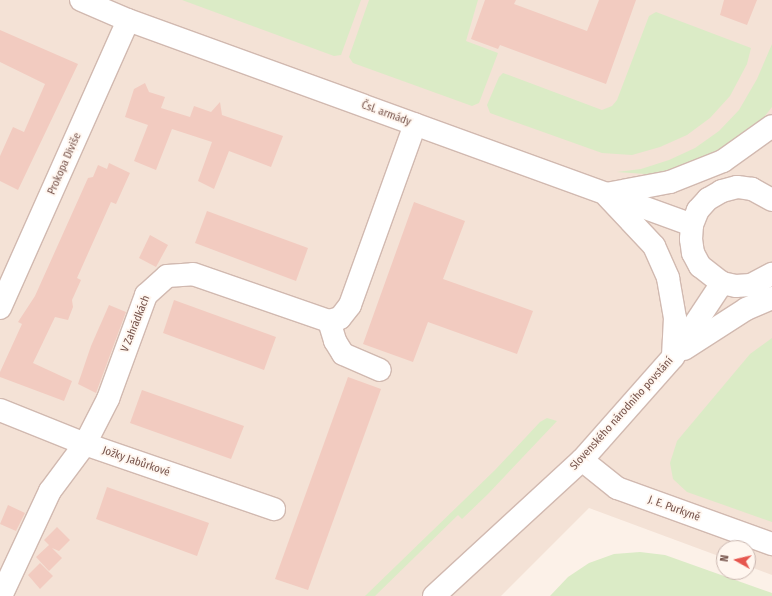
<!DOCTYPE html>
<html>
<head>
<meta charset="utf-8">
<style>
	body { margin:0 }
	#map { position:relative; width:772px; height:596px; overflow:hidden; background:#fcf1e8; font-family:"Fira Sans Condensed",sans-serif }
	div>[style] { position:absolute }
	[style*='--x'] { left:calc(var(--x)*1px); top:calc(var(--y)*1px); width:calc(var(--w)*1px); rotate:calc(var(--a)*1deg) }
	.residential>* { inset:0; background:#f4e2d6 }
	.green>* { inset:0; background:#dbebc6 }
	.building>* { inset:0; background:#f2cbc0 }
	.roads { filter:drop-shadow(1px 0 #d1b9b0) drop-shadow(-1px 0 #d1b9b0) drop-shadow(0 1px #d1b9b0) drop-shadow(0 -1px #d1b9b0) }
	.street>* { height:22px; margin:-11px; padding:0 11px; transform-origin:11px; border-radius:11px; background:#fff }
	.secondary>* { height:22px; margin:-11px; padding:0 11px; transform-origin:11px; border-radius:11px; background:#fff }
	span { translate:-50% -50%; white-space:nowrap; text-align:center; line-height:1.15; -webkit-text-stroke:3.5px #fff6ef; paint-order:stroke }
	.street-label { font-size:11px; color:#77544c }
	.north { position:absolute; left:716px; top:540px; width:40px; height:40px; box-sizing:border-box; background:#fff6ef; border:1px solid #c9b5ae; border-radius:50%; rotate:278deg; font-size:11px; font-weight:700; line-height:16px; text-align:center; color:#77544c }
	.north::after { content:''; display:block; margin:auto; width:14px; height:18px; background:#e6564e; clip-path:polygon(50% 0,100% 100%,50% 72%,0 100%) }
</style>
</head>
<body>
<div id="map">
	<div class="residential">
		<i style="clip-path:polygon(0 0,772px 0,772px 575px,748px 566px,748px 548px,724px 548px,724px 558px,589px 508px,501px 596px,0 596px)"></i>
	</div>
	<div class="green">
		<i style="clip-path:polygon(182px 0,361px 0,341px 55px,334px 56px)"></i>
		<i style="clip-path:polygon(369px 0,478px 0,466px 41px,498px 53px,479px 103px,472px 106px,353px 63px,349px 57px)"></i>
		<i style="clip-path:polygon(656px 12px,751px 48px,747px 64px,730px 96px,710px 118px,687px 135px,660px 147px,632px 155px,602px 153px,490px 113px,487px 105px,499px 77px,503px 73px,602px 110px,612px 106px,617px 100px,649px 16px)"></i>
		<i style="clip-path:polygon(772px 44px,772px 107px,753px 131px,731px 149px,677px 173px,645px 174px,617px 172px,641px 169px,669px 160px,695px 148px,719px 131px,739px 110px,757px 79px)"></i>
		<i style="clip-path:polygon(772px 338px,772px 522px,687px 492px,673px 479px,670px 463px,677px 441px,750px 354px)"></i>
		<i style="clip-path:polygon(547px 418px,557px 421px,488px 494px,462px 519px,458px 515px,375px 596px,365px 596px,495px 470px,540px 422px)"></i>
		<i style="clip-path:polygon(640px 552px,665px 555px,772px 593px,772px 596px,550px 596px,568px 577px,589px 563px,614px 554px)"></i>
	</div>
	<div class="building">
		<i style="clip-path:polygon(485px 0,516px 0,514px 4px,587px 31px,599px 0,636px 0,606px 84px,500px 45px,498px 49px,471px 39px)"></i>
		<i style="clip-path:polygon(724px 0,757px 0,747px 25px,720px 15px)"></i>
		<i style="clip-path:polygon(0 30px,78px 64px,18px 190px,0 181px,0 156px,13px 127px,24px 132px,45px 84px,0 62px)"></i>
		<i style="clip-path:polygon(145px 83px,149px 92px,165px 97px,161px 108px,190px 117px,194px 106px,211px 112px,220px 102px,222px 115px,283px 136px,271px 167px,229px 151px,214px 189px,198px 181px,212px 142px,172px 129px,156px 170px,134px 161px,148px 125px,125px 117px,134px 89px)"></i>
		<i style="clip-path:polygon(109px 163px,130px 173px,116px 204px,111px 202px,77px 278px,81px 280px,72px 300px,73px 307px,68px 320px,55px 317px,33px 363px,72px 381px,64px 401px,0 377px,0 372px,22px 324px,18px 322px,35px 296px,88px 178px,93px 177px,98px 165px,107px 169px)"></i>
		<i style="clip-path:polygon(414px 202px,465px 221px,443px 279px,533px 311px,517px 354px,428px 322px,413px 362px,363px 344px)"></i>
		<i style="clip-path:polygon(207px 211px,308px 248px,296px 281px,195px 243px)"></i>
		<i style="clip-path:polygon(150px 235px,168px 245px,156px 267px,139px 258px)"></i>
		<i style="clip-path:polygon(174px 300px,276px 337px,264px 370px,163px 333px)"></i>
		<i style="clip-path:polygon(109px 305px,126px 312px,96px 393px,78px 384px,91px 346px)"></i>
		<i style="clip-path:polygon(348px 377px,381px 389px,308px 590px,275px 579px)"></i>
		<i style="clip-path:polygon(142px 390px,244px 426px,231px 459px,130px 423px)"></i>
		<i style="clip-path:polygon(107px 487px,209px 523px,197px 556px,96px 519px)"></i>
		<i style="clip-path:polygon(8px 505px,25px 513px,16px 531px,0 524px)"></i>
		<i style="clip-path:polygon(57px 527px,70px 540px,59px 551px,52px 548px,62px 558px,49px 571px,36px 557px,49px 545px,44px 540px)"></i>
		<i style="clip-path:polygon(40px 563px,53px 576px,40px 589px,28px 575px)"></i>
	</div>
	<div class="roads">
		<div class="street">
			<i style="--x:0;--y:308;--w:315;--a:-66"></i>
			<i style="--x:329;--y:321;--w:11;--a:-15"></i>
			<i style="--x:340;--y:318;--w:16;--a:-52"></i>
			<i style="--x:350;--y:305;--w:192;--a:-70.2"></i>
			<i style="--x:0;--y:410;--w:92;--a:21.8"></i>
			<i style="--x:85;--y:444;--w:200;--a:19"></i>
			<i style="--x:582;--y:460;--w:45;--a:38.7"></i>
			<i style="--x:617;--y:488;--w:165;--a:19.9"></i>
			<i style="--x:1;--y:596;--w:116;--a:-65"></i>
			<i style="--x:50;--y:491;--w:59;--a:-53.3"></i>
			<i style="--x:85;--y:444;--w:51;--a:-62.9"></i>
			<i style="--x:108;--y:399;--w:111;--a:-69.9"></i>
			<i style="--x:146;--y:295;--w:28;--a:-42"></i>
			<i style="--x:167;--y:276;--w:26;--a:-4"></i>
			<i style="--x:193;--y:274;--w:144;--a:19.1"></i>
			<i style="--x:329;--y:321;--w:21;--a:73"></i>
			<i style="--x:335;--y:341;--w:15;--a:58"></i>
			<i style="--x:343;--y:354;--w:40;--a:23.4"></i>
		</div>
		<div class="secondary">
			<i style="--x:81;--y:0;--w:51;--a:23.1"></i>
			<i style="--x:128;--y:20;--w:600;--a:19.97"></i>
			<i style="--x:606;--y:194;--w:65;--a:-10.6"></i>
			<i style="--x:670;--y:182;--w:57;--a:-21.6"></i>
			<i style="--x:723;--y:161;--w:60;--a:-35.5"></i>
			<i style="--x:607;--y:196;--w:69;--a:46.8"></i>
			<i style="--x:654;--y:246;--w:35;--a:66"></i>
			<i style="--x:668;--y:278;--w:41;--a:80.1"></i>
			<i style="--x:675;--y:318;--w:38;--a:93"></i>
			<i style="--x:772;--y:200;--w:23;--a:-151"></i>
			<i style="--x:752;--y:189;--w:15;--a:-172"></i>
			<i style="--x:737;--y:187;--w:16;--a:165"></i>
			<i style="--x:722;--y:191;--w:16;--a:150"></i>
			<i style="--x:708;--y:199;--w:15;--a:132"></i>
			<i style="--x:698;--y:210;--w:16;--a:112"></i>
			<i style="--x:692;--y:225;--w:14;--a:94"></i>
			<i style="--x:691;--y:239;--w:14;--a:82"></i>
			<i style="--x:693;--y:253;--w:15;--a:62"></i>
			<i style="--x:700;--y:266;--w:28;--a:38"></i>
			<i style="--x:722;--y:283;--w:14;--a:12"></i>
			<i style="--x:736;--y:286;--w:15;--a:-4"></i>
			<i style="--x:751;--y:285;--w:24;--a:-28"></i>
			<i style="--x:684;--y:349;--w:74;--a:-32.8"></i>
			<i style="--x:746;--y:309;--w:28;--a:-23"></i>
			<i style="--x:434;--y:596;--w:201;--a:-42.6"></i>
			<i style="--x:582;--y:460;--w:137;--a:-48.5"></i>
			<i style="--x:673;--y:357;--w:89;--a:-56.5"></i>
		</div>
	</div>
	<div class="street-label">
		<span style="left:386px;top:114px;rotate:20deg">Čsl. armády</span>
		<span style="left:65px;top:164px;rotate:-66deg">Prokopa Diviše</span>
		<span style="left:136px;top:324px;rotate:-68deg">V Zahrádkách</span>
		<span style="left:622px;top:414px;rotate:-48deg">Slovenského národního povstání</span>
		<span style="left:136px;top:462px;rotate:19deg">Jožky Jabůrkové</span>
		<span style="left:674px;top:509px;rotate:20deg">J. E. Purkyně</span>
	</div>
	<div class="north">N</div>
</div>
</body>
</html>
